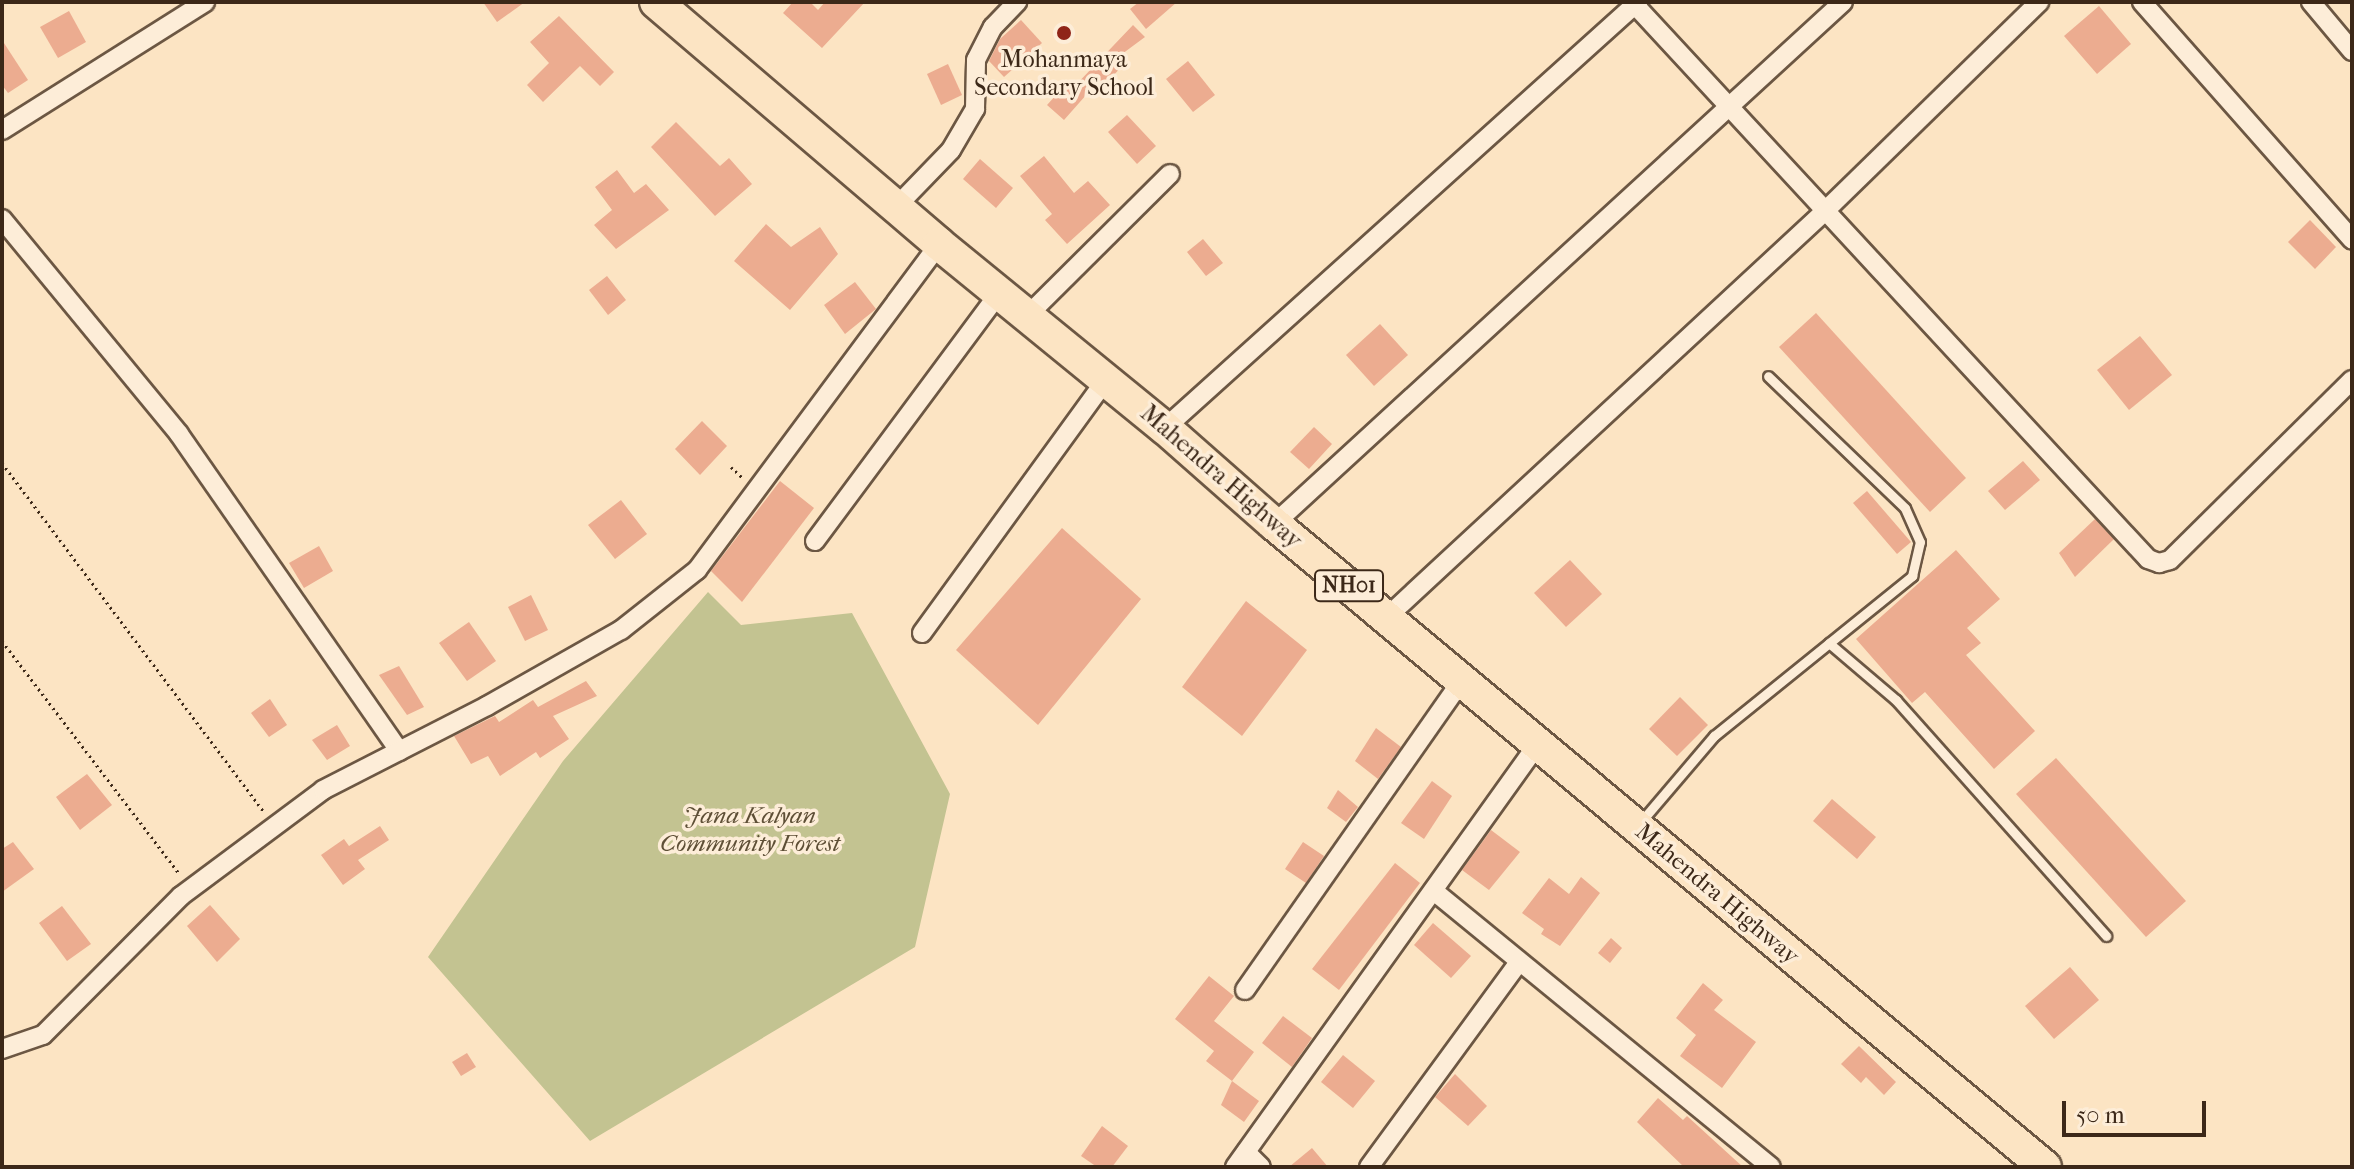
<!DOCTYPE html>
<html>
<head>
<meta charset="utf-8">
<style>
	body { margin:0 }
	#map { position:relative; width:2354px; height:1169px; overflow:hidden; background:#fce4c3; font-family:"IM FELL French Canon",serif }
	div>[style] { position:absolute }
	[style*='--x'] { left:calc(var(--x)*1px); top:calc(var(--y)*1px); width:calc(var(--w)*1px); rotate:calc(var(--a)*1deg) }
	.green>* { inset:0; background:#c3c391 }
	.building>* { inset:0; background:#ecac90 }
	.path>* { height:3px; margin-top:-1.5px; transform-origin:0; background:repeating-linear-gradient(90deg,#3c2818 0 2px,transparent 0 6px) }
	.roads { filter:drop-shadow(2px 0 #6c5743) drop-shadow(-2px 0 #6c5743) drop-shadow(0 2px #6c5743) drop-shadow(0 -2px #6c5743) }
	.lane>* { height:9px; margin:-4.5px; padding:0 4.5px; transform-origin:4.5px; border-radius:4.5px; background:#fdedd8 }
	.street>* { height:18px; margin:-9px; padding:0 9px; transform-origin:9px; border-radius:9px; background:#fdedd8 }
	.highway>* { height:32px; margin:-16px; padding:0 16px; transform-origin:16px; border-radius:16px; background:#fce4c3 }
	.dots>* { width:22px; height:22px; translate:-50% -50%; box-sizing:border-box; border:4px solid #fdedd8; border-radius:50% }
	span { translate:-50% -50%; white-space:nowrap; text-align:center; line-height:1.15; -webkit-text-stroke:7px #fdedd8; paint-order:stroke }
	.shield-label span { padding:2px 6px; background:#fdedd8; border:2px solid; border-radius:6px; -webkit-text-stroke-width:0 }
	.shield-label { font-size:22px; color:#3c2818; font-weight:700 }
	.poi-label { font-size:24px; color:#3c2818 }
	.street-label { font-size:24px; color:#3c2818 }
	.park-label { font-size:24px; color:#5e4f36; font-style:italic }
	.frame { position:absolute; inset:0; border:4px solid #3c2818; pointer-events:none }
	.scale { position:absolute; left:2062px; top:1101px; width:144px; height:36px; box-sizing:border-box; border:4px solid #3c2818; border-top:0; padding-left:10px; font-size:24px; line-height:28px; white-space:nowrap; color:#3c2818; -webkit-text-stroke:6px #fdedd8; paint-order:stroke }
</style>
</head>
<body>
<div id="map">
	<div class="green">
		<i style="clip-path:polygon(708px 592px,741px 625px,852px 613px,950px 794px,915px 947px,590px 1141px,428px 957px,563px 761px)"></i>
	</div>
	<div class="building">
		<i style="clip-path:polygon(483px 2px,525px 2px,497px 22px)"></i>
		<i style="clip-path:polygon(793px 2px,810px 2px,818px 10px,825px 2px,865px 2px,822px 48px,783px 13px)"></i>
		<i style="clip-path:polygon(1139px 2px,1177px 2px,1146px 29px,1130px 9px)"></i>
		<i style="clip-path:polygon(2099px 6px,2131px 44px,2097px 74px,2064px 36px)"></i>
		<i style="clip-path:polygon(69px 11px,86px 42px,58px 58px,40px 27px)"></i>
		<i style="clip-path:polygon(559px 16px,614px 72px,600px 86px,580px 66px,543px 102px,527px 85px,549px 63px,530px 42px)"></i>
		<i style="clip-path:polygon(1021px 20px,1042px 43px,1004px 77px,989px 61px,1000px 39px)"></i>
		<i style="clip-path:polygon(1133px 25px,1145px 37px,1122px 54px,1127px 61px,1092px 98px,1087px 94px,1064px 120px,1047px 105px,1067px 83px,1073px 88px)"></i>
		<i style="clip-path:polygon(2px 40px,28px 80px,8px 93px,2px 85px)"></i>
		<i style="clip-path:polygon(1188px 61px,1215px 95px,1193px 112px,1166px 79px)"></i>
		<i style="clip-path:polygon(948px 64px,962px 95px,941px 105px,927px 74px)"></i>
		<i style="clip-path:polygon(1127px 115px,1156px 146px,1137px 164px,1108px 132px)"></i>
		<i style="clip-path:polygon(676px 122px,720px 166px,729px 158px,752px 184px,715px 216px,651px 147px)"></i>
		<i style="clip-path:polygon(1044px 156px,1074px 193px,1088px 181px,1110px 205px,1067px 244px,1045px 220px,1052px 214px,1020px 176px)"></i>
		<i style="clip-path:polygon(980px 159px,1013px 188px,996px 208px,963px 179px)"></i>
		<i style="clip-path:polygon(617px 170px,634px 193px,646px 184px,669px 210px,616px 249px,594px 225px,612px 210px,595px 187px)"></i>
		<i style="clip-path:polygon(2310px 220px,2336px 247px,2315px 269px,2288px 242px)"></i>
		<i style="clip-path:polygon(766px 224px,791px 247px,820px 227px,838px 254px,790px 310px,734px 261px)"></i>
		<i style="clip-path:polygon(1203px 239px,1223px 263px,1206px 276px,1187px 252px)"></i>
		<i style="clip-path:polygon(607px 276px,626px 300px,608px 315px,589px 290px)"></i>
		<i style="clip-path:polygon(855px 282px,876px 309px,845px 334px,824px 305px)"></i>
		<i style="clip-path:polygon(1816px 313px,1966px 478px,1930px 512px,1779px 347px)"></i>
		<i style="clip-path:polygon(1380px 324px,1408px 355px,1374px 386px,1346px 355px)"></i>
		<i style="clip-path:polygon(2140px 336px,2172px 375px,2129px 410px,2097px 370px)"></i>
		<i style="clip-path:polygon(702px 421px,727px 446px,700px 475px,675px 449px)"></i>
		<i style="clip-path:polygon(1314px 427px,1332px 444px,1309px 469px,1290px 452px)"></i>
		<i style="clip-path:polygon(2023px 461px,2040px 480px,2005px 510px,1988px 491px)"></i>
		<i style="clip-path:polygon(780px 481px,814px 508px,742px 602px,711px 571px)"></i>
		<i style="clip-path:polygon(1867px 491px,1911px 542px,1897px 554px,1853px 503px)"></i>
		<i style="clip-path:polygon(621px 500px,647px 534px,615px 559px,588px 525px)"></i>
		<i style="clip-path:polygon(2095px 519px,2114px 539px,2075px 577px,2059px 553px)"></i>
		<i style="clip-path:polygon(1062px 528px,1141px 599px,1038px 725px,956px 650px)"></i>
		<i style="clip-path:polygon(319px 546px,333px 571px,304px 588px,289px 563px)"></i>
		<i style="clip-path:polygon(1956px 550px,2000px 599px,1967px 628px,1981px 643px,1966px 655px,2035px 731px,1994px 769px,1925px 692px,1912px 703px,1856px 639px)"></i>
		<i style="clip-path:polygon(1570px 560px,1602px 594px,1566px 627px,1534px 593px)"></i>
		<i style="clip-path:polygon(531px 595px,548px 630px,525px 641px,508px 607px)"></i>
		<i style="clip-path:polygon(1246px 601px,1307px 650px,1242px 736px,1182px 687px)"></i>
		<i style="clip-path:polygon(469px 622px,496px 661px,467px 681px,439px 643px)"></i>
		<i style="clip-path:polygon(399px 666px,424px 707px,407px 715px,379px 675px)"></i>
		<i style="clip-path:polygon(586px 681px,597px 696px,553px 716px,569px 739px,540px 758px,536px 752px,500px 776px,488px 756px,471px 764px,454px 736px,495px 716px,499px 722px,533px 700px,538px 707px)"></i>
		<i style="clip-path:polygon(1680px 697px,1708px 725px,1677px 756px,1649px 729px)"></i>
		<i style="clip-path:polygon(270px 699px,287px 725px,269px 737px,251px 713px)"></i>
		<i style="clip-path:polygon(337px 725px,350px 746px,327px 760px,312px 740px)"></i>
		<i style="clip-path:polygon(1376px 728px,1401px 747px,1378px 779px,1355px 761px)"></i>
		<i style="clip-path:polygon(2056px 758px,2186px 901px,2146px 937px,2016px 794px)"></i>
		<i style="clip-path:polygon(87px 774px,112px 805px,80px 830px,56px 797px)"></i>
		<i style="clip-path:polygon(1432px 781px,1452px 796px,1424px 839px,1401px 823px)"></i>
		<i style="clip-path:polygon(1338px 790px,1358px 807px,1346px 822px,1327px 808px)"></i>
		<i style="clip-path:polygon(1832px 799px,1876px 837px,1857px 859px,1813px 821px)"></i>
		<i style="clip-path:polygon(380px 826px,389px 840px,358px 860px,365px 869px,343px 885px,321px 855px,344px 839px,349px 846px)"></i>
		<i style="clip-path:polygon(1491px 830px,1520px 852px,1489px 890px,1462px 870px)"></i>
		<i style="clip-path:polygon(13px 842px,34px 869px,2px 892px,2px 849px)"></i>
		<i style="clip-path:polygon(1303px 842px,1324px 856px,1306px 883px,1285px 869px)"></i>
		<i style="clip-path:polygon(1395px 863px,1420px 883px,1339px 990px,1312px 969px)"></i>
		<i style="clip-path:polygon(1581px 877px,1600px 893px,1560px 946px,1541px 934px,1544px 929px,1522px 913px,1549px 878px,1569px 894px)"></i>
		<i style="clip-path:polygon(210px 905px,240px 939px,217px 962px,187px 926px)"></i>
		<i style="clip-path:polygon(62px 906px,91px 944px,67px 961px,39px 923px)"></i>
		<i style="clip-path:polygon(1433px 923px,1471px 956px,1451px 978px,1414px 945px)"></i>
		<i style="clip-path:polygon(1611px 938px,1622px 948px,1610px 963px,1598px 953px)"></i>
		<i style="clip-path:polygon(2070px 967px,2099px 1000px,2054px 1039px,2025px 1006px)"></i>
		<i style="clip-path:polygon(1209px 976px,1234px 996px,1214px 1021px,1254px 1052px,1232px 1081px,1206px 1061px,1214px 1051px,1175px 1019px)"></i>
		<i style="clip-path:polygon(1703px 983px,1723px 1000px,1714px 1010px,1756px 1042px,1722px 1088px,1680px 1056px,1696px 1035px,1676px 1018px)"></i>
		<i style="clip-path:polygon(1283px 1016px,1312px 1038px,1292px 1067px,1262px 1043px)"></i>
		<i style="clip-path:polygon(1859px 1046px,1896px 1082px,1884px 1095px,1866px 1077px,1861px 1083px,1841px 1064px)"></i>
		<i style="clip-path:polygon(467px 1053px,476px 1067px,461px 1076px,452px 1062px)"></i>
		<i style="clip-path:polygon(1343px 1055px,1375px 1081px,1353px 1108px,1321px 1082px)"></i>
		<i style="clip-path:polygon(1455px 1074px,1487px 1106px,1468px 1126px,1435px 1097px)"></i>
		<i style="clip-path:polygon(1232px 1081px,1259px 1101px,1244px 1122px,1221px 1105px)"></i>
		<i style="clip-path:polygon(1658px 1098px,1683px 1120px,1687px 1116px,1743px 1167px,1684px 1167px,1637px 1122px)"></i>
		<i style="clip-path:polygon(1102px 1126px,1128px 1146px,1112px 1167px,1097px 1167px,1081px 1156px)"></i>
		<i style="clip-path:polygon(1312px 1148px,1328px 1167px,1289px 1167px)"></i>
	</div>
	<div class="path">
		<i style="--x:2;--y:463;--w:436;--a:53.1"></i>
		<i style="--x:731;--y:467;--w:16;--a:43"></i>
		<i style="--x:2;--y:641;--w:292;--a:52.7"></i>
	</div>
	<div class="roads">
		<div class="lane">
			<i style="--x:1829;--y:643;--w:88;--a:40.4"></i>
			<i style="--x:1896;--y:700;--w:316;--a:48.3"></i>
			<i style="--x:1639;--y:824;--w:116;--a:-49.6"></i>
			<i style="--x:1714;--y:736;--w:255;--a:-38.9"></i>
			<i style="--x:1912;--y:576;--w:35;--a:-77"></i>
			<i style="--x:1920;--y:542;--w:37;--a:-114"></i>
			<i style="--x:1905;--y:508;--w:190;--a:-136.1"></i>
		</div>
		<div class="street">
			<i style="--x:2142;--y:2;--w:317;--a:48.5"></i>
			<i style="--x:2311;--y:2;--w:64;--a:50.1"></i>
			<i style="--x:1635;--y:5;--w:755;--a:47.2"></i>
			<i style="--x:2148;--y:559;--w:12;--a:20"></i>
			<i style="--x:2159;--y:563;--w:11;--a:-15"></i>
			<i style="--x:2170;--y:560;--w:256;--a:-44.7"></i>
			<i style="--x:2;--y:130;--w:240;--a:-32.2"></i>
			<i style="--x:896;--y:207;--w:79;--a:-46"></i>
			<i style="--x:951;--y:150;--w:48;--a:-59.7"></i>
			<i style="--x:975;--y:109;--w:49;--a:-88.8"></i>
			<i style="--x:976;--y:60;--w:37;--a:-63"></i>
			<i style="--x:993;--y:27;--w:35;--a:-46"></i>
			<i style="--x:2;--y:219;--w:278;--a:50.5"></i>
			<i style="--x:179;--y:434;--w:386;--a:55.2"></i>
			<i style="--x:1028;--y:315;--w:200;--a:-44.8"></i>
			<i style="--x:1165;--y:428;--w:637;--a:-42.01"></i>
			<i style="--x:1274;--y:524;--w:772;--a:-42.53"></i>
			<i style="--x:815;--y:541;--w:310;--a:-53.4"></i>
			<i style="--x:1387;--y:617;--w:596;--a:-42.82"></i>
			<i style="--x:1824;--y:212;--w:301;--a:-44.3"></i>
			<i style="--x:922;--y:633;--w:313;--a:-54"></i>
			<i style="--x:1435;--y:892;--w:434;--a:39.3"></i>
			<i style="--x:1245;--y:990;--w:380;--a:-55"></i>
			<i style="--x:2;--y:1049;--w:43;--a:-18.9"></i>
			<i style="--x:43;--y:1035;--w:196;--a:-45.2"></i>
			<i style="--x:181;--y:896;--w:177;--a:-36.7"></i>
			<i style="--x:323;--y:790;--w:184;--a:-27.1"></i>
			<i style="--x:487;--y:706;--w:154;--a:-29.6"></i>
			<i style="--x:621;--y:630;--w:97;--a:-38.3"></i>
			<i style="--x:697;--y:570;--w:406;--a:-53.4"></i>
			<i style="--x:1246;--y:1152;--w:21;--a:45"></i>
			<i style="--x:1235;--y:1167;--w:523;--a:-54.42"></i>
			<i style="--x:1369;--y:1167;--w:254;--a:-53.8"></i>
		</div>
		<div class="highway">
			<i style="--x:656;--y:2;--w:372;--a:40.5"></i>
			<i style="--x:939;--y:244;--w:291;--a:39.2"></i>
			<i style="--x:1165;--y:428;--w:145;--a:41.4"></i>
			<i style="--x:1274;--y:524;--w:1004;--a:39.83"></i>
		</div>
	</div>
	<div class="dots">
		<i style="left:1064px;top:33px;background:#8f2418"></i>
	</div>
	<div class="shield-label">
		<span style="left:1349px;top:586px">NH01</span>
	</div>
	<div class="poi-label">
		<span style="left:1064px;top:74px">Mohanmaya<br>Secondary School</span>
	</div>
	<div class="street-label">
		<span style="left:1221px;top:477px;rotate:41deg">Mahendra Highway</span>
		<span style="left:1717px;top:894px;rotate:40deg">Mahendra Highway</span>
	</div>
	<div class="park-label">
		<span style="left:750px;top:830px">Jana Kalyan<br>Community Forest</span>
	</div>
	<div class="frame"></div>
	<div class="scale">50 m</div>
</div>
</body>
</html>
